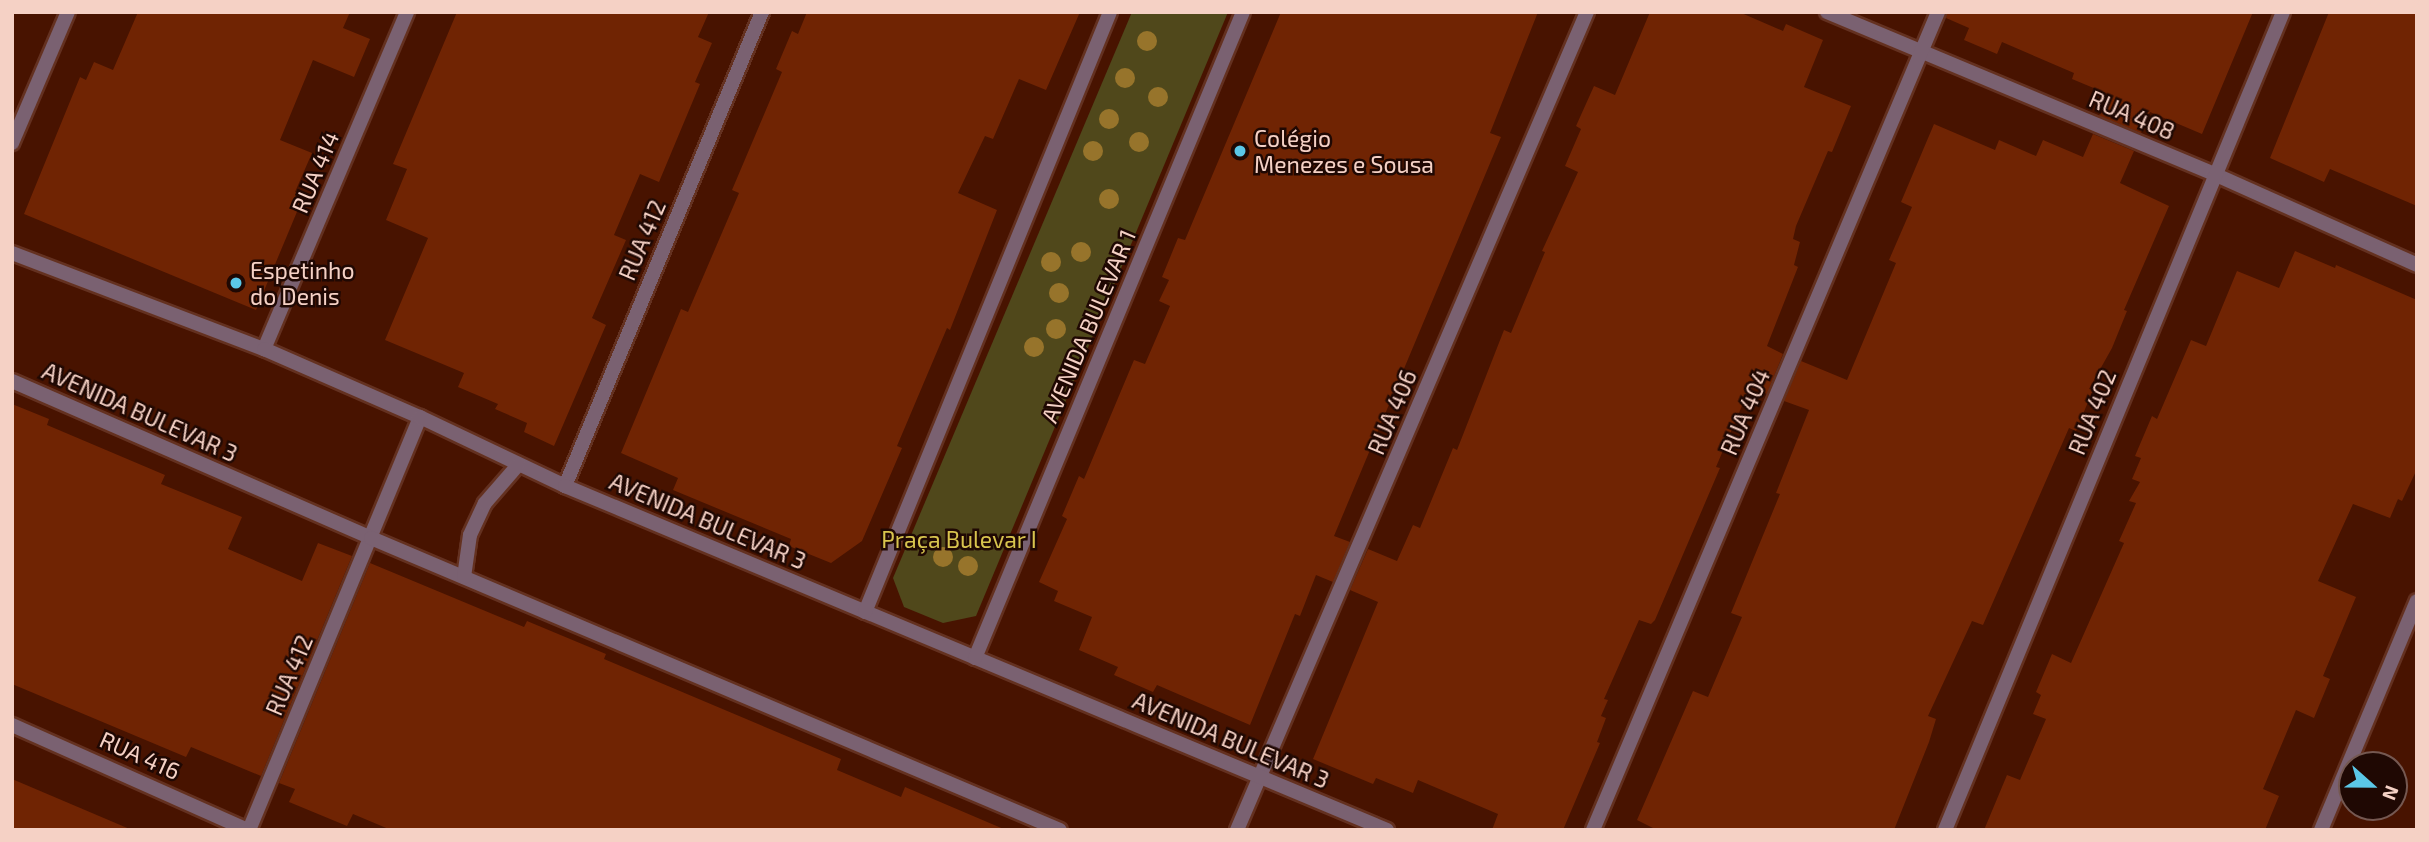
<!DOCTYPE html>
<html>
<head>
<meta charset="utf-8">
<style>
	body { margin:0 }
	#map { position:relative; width:2429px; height:842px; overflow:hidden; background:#481300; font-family:"Exo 2",sans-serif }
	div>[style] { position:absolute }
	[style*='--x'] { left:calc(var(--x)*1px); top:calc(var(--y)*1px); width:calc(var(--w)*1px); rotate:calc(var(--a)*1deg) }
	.green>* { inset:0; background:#50481b }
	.building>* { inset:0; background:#702403 }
	.roads { filter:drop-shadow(2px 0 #643120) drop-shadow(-2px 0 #643120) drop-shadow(0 2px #643120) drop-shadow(0 -2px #643120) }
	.minor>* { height:14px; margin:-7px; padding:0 7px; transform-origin:7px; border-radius:7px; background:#7a6171 }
	.tertiary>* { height:14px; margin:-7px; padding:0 7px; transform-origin:7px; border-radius:7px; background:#7a6171 }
	.trees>* { width:20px; height:20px; margin:-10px; border-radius:50%; background:#97742b }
	.dots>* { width:19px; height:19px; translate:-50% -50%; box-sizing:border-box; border:4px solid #1f0803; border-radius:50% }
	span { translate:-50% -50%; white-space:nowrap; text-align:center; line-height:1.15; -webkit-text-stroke:5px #1f0803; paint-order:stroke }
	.street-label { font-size:23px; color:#f5d1c5 }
	.poi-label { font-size:23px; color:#f5d1c5 }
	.left { translate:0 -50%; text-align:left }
	.park-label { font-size:23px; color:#d8c44e }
	.frame { position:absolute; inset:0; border:14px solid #f5d1c5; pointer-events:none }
	.north { position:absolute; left:2338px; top:751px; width:70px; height:70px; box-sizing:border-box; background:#1f0803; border:2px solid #755851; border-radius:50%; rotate:111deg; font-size:19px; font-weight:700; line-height:28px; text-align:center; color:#f5d1c5 }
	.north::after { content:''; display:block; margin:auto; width:24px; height:32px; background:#5bc7e7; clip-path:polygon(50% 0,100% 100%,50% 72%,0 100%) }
</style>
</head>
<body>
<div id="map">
	<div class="green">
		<i style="clip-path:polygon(1132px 12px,1228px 12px,976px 616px,943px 623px,904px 607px,893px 578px)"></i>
	</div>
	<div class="building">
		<i style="clip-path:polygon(138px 12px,350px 12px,343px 28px,370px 39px,354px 77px,313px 60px,280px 140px,312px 153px,295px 192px,304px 195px,256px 310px,24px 214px,80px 77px,86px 80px,94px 62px,113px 70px)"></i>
		<i style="clip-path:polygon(457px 12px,709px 12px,698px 37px,712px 43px,695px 82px,700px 84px,659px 182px,640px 174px,614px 235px,626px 240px,592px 318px,606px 325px,554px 446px,524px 432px,527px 423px,495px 409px,498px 404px,458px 387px,464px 373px,385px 340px,428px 238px,386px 220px,407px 169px,393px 164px)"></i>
		<i style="clip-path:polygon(807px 12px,1080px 12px,1046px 90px,1019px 79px,993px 139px,985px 136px,958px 193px,997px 210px,950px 330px,947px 328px,897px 446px,902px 448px,862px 541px,831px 563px,789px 546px,791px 539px,673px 490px,678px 478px,621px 453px,681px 309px,688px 312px,739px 193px,732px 190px,782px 72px,776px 69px,792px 31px,798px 34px)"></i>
		<i style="clip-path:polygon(1281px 12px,1538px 12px,1490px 133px,1501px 137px,1334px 536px,1350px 542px,1333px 582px,1316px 575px,1300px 616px,1295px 614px,1250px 725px,1157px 685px,1153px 692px,1114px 675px,1118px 667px,1079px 650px,1092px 617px,1054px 601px,1058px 591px,1039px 582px,1067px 519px,1062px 516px,1079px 476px,1084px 479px,1134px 360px,1145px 364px,1170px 306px,1159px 301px,1169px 280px,1162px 277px,1178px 238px,1185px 240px)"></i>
		<i style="clip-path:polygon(1650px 12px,1739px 12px,1783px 31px,1786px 24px,1823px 40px,1804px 87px,1851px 106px,1832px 152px,1828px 151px,1796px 226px,1793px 239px,1800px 242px,1794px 265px,1798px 267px,1767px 346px,1783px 354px,1767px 394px,1750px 387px,1716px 467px,1720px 468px,1655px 620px,1651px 624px,1639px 620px,1604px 699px,1608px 700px,1601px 716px,1606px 718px,1597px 742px,1600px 743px,1563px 830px,1492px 830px,1498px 814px,1418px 780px,1413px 793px,1376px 778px,1373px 784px,1313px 759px,1378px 602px,1350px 590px,1368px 549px,1397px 561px,1413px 525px,1420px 528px,1453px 448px,1457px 450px,1504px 330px,1511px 333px,1545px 252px,1542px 251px,1578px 172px,1565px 166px,1581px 129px,1576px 126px,1594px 86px,1615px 95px)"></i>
		<i style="clip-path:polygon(1947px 12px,2253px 12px,2202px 134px,2150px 112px,2141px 133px,2099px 116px,2108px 94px,2072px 79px,2074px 73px,2002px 42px,1997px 54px,1964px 40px,1969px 28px,1946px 18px)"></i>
		<i style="clip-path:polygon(2329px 12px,2417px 12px,2417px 206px,2330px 169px,2324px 182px,2270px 158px)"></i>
		<i style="clip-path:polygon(1934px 124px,1995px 150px,1999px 140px,2036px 156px,2043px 140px,2083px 157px,2093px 134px,2134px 151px,2120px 183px,2169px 206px,2124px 310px,2127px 311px,2112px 348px,2089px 389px,2093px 390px,2076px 431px,2069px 428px,1983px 625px,1972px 621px,1928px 716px,1936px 719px,1929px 742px,1894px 830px,1657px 830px,1637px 820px,1693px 691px,1708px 697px,1742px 617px,1731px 613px,1780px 494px,1776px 493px,1809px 410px,1784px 401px,1801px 361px,1847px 380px,1896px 263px,1889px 260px,1912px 207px,1901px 202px)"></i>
		<i style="clip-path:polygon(2295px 251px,2335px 268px,2336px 265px,2417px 300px,2417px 469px,2402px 501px,2398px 499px,2390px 518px,2353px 504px,2318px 581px,2356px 597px,2323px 676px,2330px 679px,2314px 718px,2296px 710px,2263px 789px,2279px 796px,2265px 830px,1984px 830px,2007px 775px,2020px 780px,2046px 719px,2033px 714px,2041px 695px,2036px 692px,2052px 654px,2071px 663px,2124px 543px,2119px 541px,2136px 503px,2129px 501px,2140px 482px,2132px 479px,2141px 458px,2135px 456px,2152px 416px,2157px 419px,2191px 340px,2206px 346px,2237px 271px,2279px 288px)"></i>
		<i style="clip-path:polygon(12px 404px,49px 419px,47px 425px,165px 475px,161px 484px,242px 517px,228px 549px,302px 581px,318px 543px,352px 556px,261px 776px,191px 747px,186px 757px,12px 684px)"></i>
		<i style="clip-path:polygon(370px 563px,524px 627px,527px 621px,606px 654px,604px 659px,841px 759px,837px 770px,901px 797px,905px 787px,1006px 830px,391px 830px,353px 814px,347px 826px,289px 802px,295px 789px,279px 783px)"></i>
		<i style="clip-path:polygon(12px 779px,132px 830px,12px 830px)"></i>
	</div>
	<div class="roads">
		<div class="minor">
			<i style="--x:1827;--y:12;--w:420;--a:22.7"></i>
			<i style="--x:2214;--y:174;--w:222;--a:24.1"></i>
			<i style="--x:12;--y:143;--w:142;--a:-66.9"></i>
			<i style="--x:264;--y:349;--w:366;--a:-67"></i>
			<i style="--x:565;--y:486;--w:513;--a:-67.43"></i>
			<i style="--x:12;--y:725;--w:258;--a:24"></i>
			<i style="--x:249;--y:830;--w:447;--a:-67.5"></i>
			<i style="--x:1237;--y:830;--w:890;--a:-66.84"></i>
			<i style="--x:1593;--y:830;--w:888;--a:-67.13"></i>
			<i style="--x:1945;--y:830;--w:885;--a:-67.55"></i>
		</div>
		<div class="tertiary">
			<i style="--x:12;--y:253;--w:270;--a:20.9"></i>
			<i style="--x:264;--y:349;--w:170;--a:23.6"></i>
			<i style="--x:420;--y:417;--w:161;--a:25.4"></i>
			<i style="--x:565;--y:486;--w:891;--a:22.71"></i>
			<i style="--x:12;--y:381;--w:392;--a:23.6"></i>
			<i style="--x:371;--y:538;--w:748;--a:22.97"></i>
			<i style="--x:464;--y:577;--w:42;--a:-81.9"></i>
			<i style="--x:470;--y:535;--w:35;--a:-65"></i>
			<i style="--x:485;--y:503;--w:50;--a:-49"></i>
			<i style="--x:865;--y:612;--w:648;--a:-67.79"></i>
			<i style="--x:975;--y:658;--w:699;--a:-67.47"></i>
			<i style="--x:2321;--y:830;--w:248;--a:-67.3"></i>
		</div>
	</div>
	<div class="trees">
		<i style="left:1147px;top:41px"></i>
		<i style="left:1125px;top:78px"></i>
		<i style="left:1158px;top:97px"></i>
		<i style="left:1109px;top:119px"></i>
		<i style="left:1139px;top:142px"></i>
		<i style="left:1093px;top:151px"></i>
		<i style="left:1109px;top:199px"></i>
		<i style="left:1081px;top:252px"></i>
		<i style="left:1051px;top:262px"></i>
		<i style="left:1059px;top:293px"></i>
		<i style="left:1056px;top:329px"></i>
		<i style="left:1034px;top:347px"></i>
		<i style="left:943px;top:557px"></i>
		<i style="left:968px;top:566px"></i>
	</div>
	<div class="dots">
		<i style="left:1240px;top:151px;background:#5bc7e7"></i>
		<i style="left:236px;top:283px;background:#5bc7e7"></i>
	</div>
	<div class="street-label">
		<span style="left:2132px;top:115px;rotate:23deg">RUA 408</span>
		<span style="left:315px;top:172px;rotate:-67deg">RUA 414</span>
		<span style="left:642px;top:240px;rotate:-67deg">RUA 412</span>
		<span style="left:1088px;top:326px;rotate:-67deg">AVENIDA BULEVAR 1</span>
		<span style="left:140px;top:412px;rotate:24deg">AVENIDA BULEVAR 3</span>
		<span style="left:1392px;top:412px;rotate:-67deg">RUA 406</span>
		<span style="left:1745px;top:412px;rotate:-67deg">RUA 404</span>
		<span style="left:2092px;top:412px;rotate:-68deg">RUA 402</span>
		<span style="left:708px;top:521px;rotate:23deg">AVENIDA BULEVAR 3</span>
		<span style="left:289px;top:675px;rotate:-67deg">RUA 412</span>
		<span style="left:1231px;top:740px;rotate:23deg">AVENIDA BULEVAR 3</span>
		<span style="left:140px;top:755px;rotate:24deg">RUA 416</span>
	</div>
	<div class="poi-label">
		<span class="left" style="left:1254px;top:151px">Colégio<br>Menezes e Sousa</span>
		<span class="left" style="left:250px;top:283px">Espetinho<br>do Denis</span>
	</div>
	<div class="park-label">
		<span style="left:959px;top:539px">Praça Bulevar I</span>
	</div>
	<div class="frame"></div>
	<div class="north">N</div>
</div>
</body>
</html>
